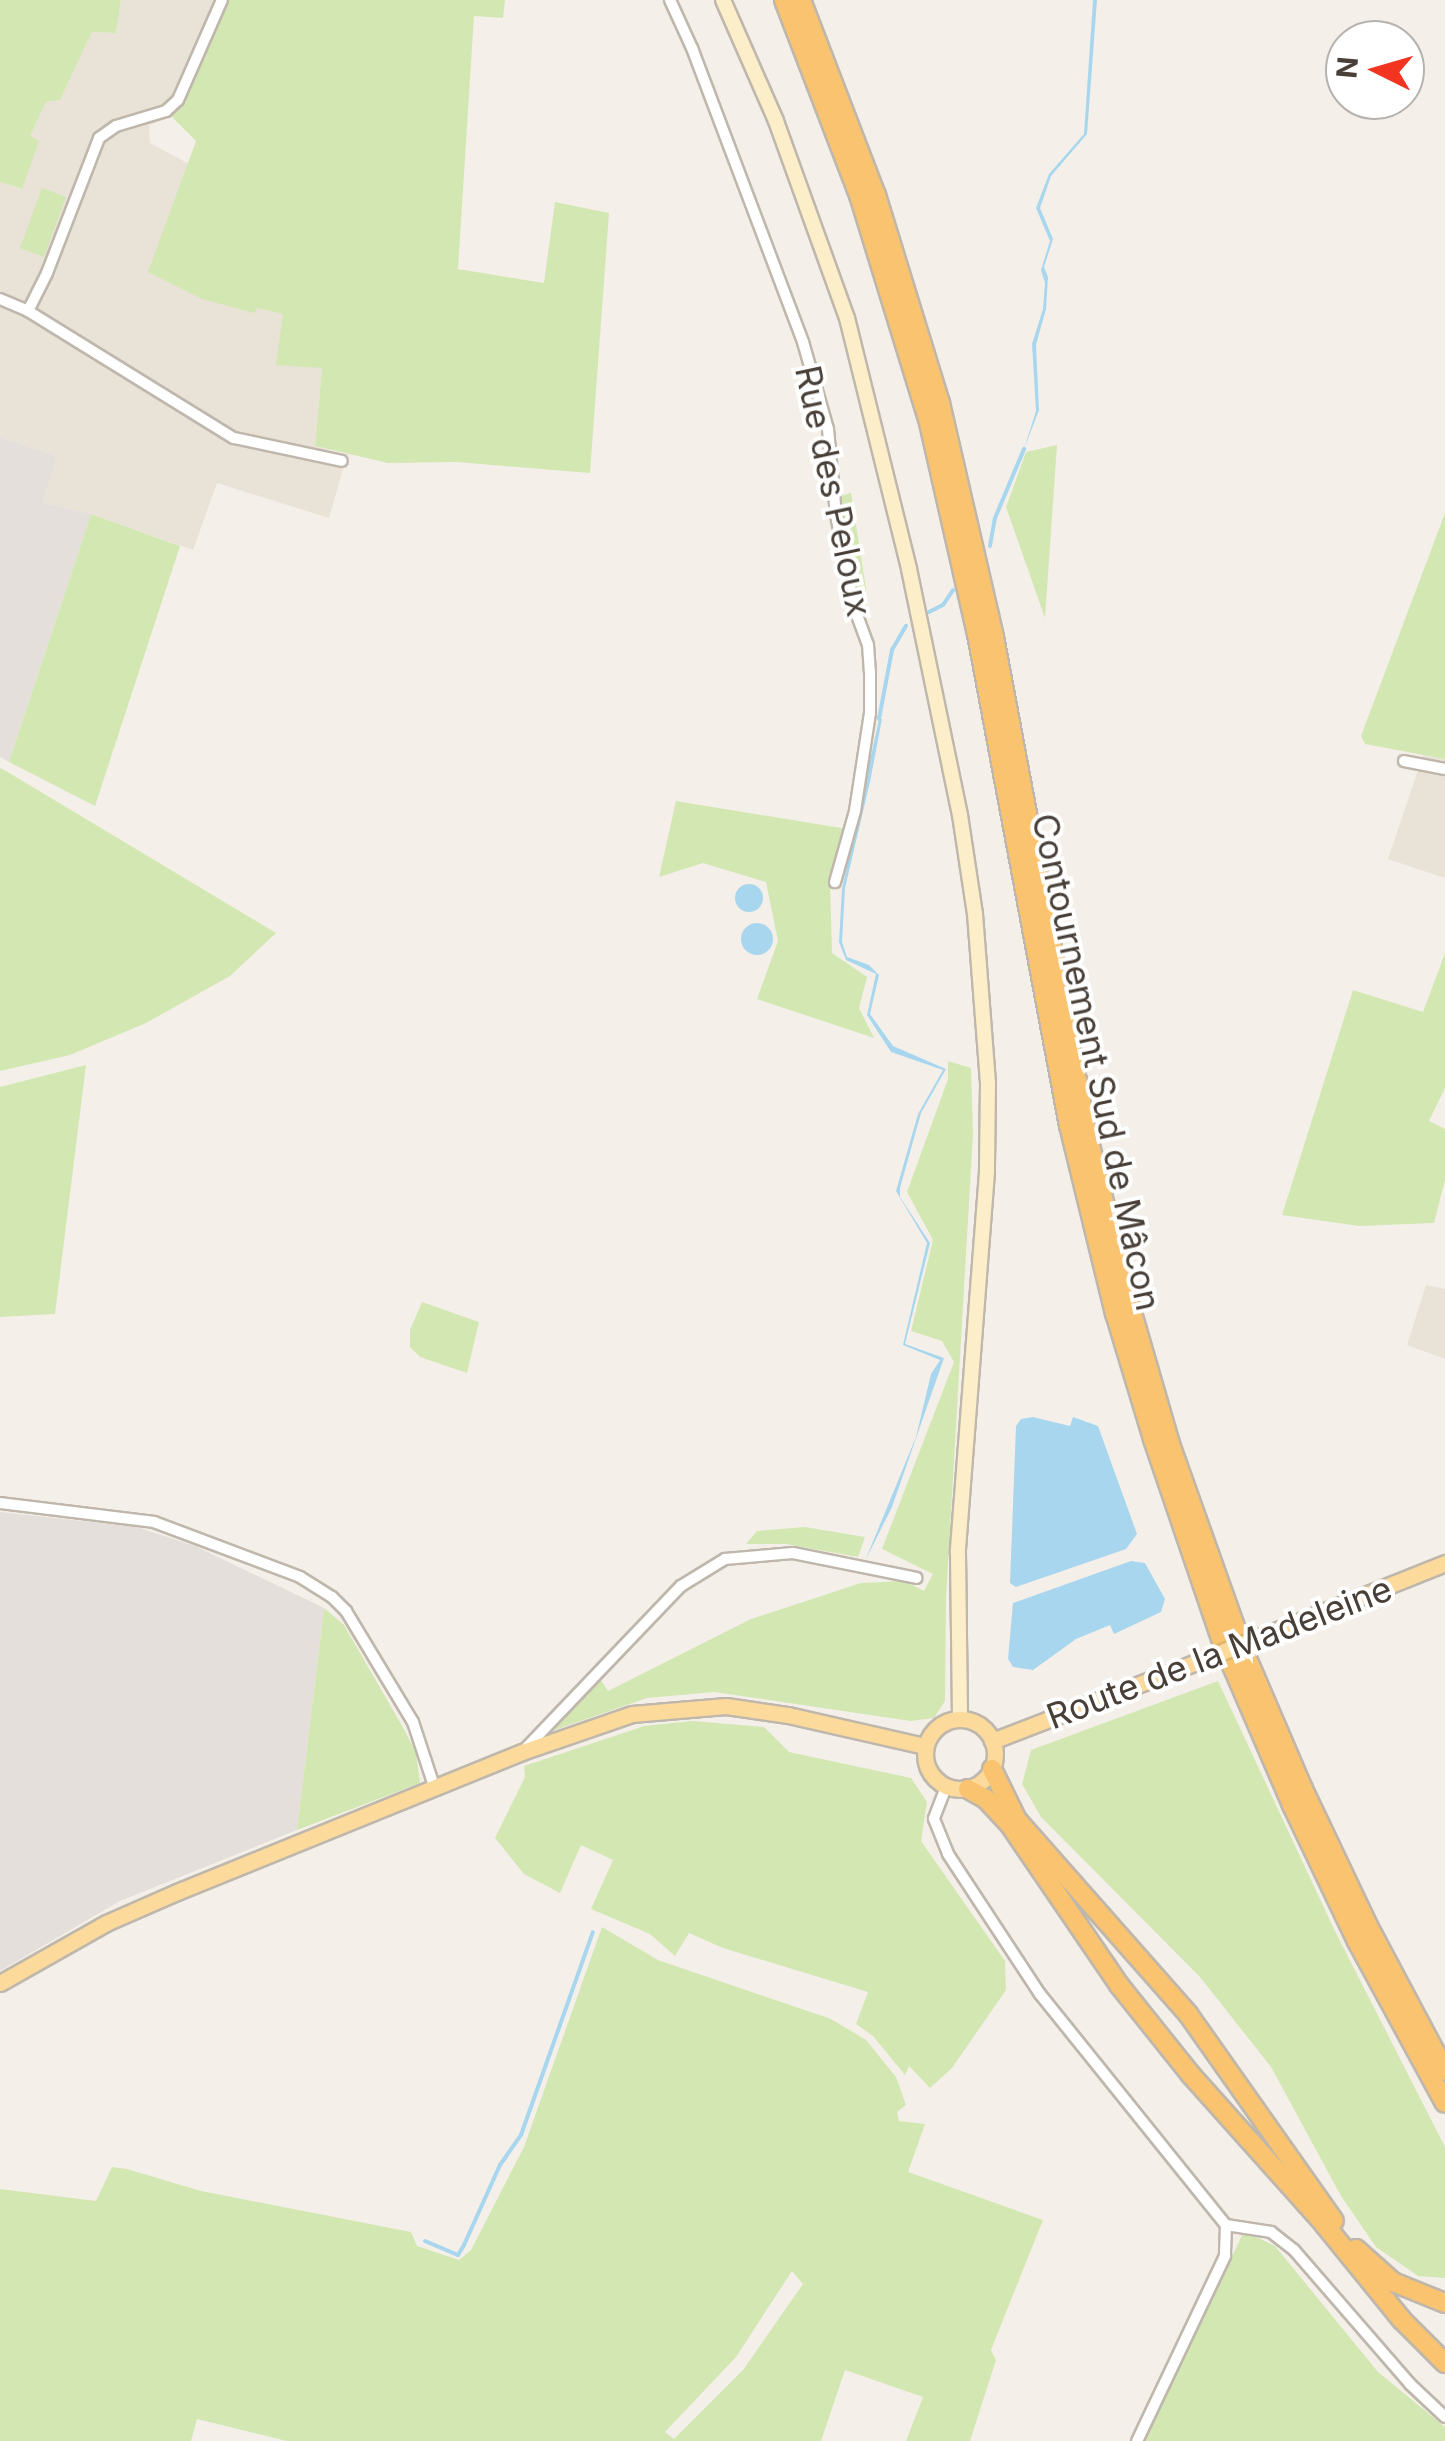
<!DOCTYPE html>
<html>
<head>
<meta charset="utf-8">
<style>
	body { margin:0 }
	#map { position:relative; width:1445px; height:2441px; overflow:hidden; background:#f4f0e9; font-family:Inter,sans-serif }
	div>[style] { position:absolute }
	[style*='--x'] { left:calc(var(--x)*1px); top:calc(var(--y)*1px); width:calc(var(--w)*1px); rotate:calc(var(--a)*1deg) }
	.residential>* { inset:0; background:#e8e2d7 }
	.industrial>* { inset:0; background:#e4dfda }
	.green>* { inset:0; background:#d3e7b3 }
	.water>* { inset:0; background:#a8d6ee }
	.round { border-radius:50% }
	.stream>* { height:4px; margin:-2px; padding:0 2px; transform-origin:2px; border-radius:2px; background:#a8d6ee }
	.roads { filter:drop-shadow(2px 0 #bfb7ac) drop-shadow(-2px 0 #bfb7ac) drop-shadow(0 2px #bfb7ac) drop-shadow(0 -2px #bfb7ac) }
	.minor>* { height:10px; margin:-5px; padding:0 5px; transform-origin:5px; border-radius:5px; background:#fff }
	.secondary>* { height:14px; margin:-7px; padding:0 7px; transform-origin:7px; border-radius:7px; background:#fdeeca }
	.primary>* { height:15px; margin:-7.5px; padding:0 7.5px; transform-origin:7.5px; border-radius:7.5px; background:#fbda9b }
	.primary>.ring { margin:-7.5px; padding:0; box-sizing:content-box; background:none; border:15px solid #fbda9b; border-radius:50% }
	.motorway>* { height:18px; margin:-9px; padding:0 9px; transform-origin:9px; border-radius:9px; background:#f9c36f }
	.bridges { filter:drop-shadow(2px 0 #e0b66b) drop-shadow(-2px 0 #e0b66b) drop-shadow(0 2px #e0b66b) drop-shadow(0 -2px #e0b66b) }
	.primary-bridge>* { height:15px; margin:-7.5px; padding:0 7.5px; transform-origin:7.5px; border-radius:7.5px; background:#fbda9b }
	span { translate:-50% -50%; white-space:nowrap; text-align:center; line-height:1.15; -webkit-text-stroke:8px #fff; paint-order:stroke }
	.street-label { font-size:35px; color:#484038 }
	.north { position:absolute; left:1325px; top:20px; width:100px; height:100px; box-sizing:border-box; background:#fff; border:2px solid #b6b3af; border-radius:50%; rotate:275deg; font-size:28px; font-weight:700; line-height:40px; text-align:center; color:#484038 }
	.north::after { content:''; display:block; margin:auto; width:35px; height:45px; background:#f33421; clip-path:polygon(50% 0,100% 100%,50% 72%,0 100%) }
</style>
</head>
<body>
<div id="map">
	<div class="residential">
		<i style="clip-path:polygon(121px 0,227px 0,172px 117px,149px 125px,150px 143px,189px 164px,174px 204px,257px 308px,284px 314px,322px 367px,315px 446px,347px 455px,329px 518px,217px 483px,193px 550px,91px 514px,43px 503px,57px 456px,0 437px,0 182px,21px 189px,30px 136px,46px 102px,60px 100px,92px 32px,116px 33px)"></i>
		<i style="clip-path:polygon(1423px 755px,1445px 759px,1445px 878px,1388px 859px)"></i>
		<i style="clip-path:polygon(1426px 1285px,1445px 1289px,1445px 1359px,1407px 1345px)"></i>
	</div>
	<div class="industrial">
		<i style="clip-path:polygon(0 437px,57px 456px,43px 503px,91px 514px,9px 762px,0 757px)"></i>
		<i style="clip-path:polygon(0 1512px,137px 1527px,195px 1546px,324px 1608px,297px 1830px,120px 1901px,0 1971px)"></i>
	</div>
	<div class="green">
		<i style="clip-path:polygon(0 0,121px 0,116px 33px,92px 32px,60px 100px,46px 102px,30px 136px,39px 141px,22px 189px,0 182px)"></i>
		<i style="clip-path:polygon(227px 0,505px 0,503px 18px,474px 16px,458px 269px,544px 283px,555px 202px,609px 213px,590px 473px,457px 462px,388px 463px,315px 446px,322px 368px,276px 365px,283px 314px,257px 308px,254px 313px,202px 299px,148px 272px,196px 141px,172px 117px)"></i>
		<i style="clip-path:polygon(42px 188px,66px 197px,44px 257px,20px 248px)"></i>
		<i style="clip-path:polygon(1057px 445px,1045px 618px,1006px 507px,1026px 452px)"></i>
		<i style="clip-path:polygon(851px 493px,866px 589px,867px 631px,840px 515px,839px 496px)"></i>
		<i style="clip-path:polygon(1445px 513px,1445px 759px,1365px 744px,1361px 736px)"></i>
		<i style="clip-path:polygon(91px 514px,180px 546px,95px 806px,9px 762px)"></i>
		<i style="clip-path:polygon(0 768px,6px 771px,276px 933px,230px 976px,146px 1023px,70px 1055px,0 1071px)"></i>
		<i style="clip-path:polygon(676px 801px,847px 829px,830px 881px,832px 953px,867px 977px,859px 1008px,874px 1038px,757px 999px,778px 941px,766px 882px,703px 863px,659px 877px)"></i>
		<i style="clip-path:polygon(1445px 953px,1445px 1088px,1429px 1121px,1445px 1129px,1445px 1180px,1434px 1223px,1359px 1226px,1282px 1215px,1353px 990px,1423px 1012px)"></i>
		<i style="clip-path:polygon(948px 1061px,971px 1068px,973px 1134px,946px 1598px,945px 1701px,934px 1718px,911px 1721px,714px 1692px,647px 1698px,549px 1732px,600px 1679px,608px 1691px,751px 1619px,861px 1583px,905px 1581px,924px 1591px,933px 1574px,882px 1549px,954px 1362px,942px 1341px,911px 1331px,933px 1240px,907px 1192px,948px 1079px)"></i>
		<i style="clip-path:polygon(86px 1065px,55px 1314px,0 1317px,0 1087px)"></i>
		<i style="clip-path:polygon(422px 1302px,479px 1322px,467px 1373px,420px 1357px,410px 1347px,410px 1330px)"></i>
		<i style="clip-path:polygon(805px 1527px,865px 1537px,858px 1557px,786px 1544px,746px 1544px,757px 1531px)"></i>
		<i style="clip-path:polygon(324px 1608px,344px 1625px,401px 1724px,416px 1752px,420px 1783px,297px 1830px)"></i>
		<i style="clip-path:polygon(1218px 1681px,1334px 1929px,1445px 2147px,1445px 2278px,1418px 2276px,1376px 2247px,1341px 2196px,1271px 2067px,1200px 1977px,1041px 1817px,1022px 1784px,1031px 1750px)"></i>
		<i style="clip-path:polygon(693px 1721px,764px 1727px,789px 1752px,911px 1778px,927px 1802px,921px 1841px,1005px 1961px,1006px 1990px,952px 2068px,930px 2088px,909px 2066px,905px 2075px,873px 2036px,856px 2024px,868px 1992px,723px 1948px,689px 1933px,675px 1956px,650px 1934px,591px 1909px,613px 1860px,581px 1845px,560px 1893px,524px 1874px,495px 1838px,525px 1777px,524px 1766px,644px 1726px)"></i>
		<i style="clip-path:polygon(evenodd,602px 1927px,658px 1960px,831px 2019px,866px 2040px,896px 2077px,906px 2105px,897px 2112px,899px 2121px,925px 2124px,908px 2172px,1043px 2220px,991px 2350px,996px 2360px,970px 2441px,906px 2441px,923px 2397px,845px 2370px,821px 2441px,287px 2441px,197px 2419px,191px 2441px,0 2441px,0 2189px,96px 2201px,112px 2167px,127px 2169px,201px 2191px,411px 2232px,417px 2246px,459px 2260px,471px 2250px,524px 2147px,602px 1927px,792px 2271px,803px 2284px,743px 2370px,674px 2439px,665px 2432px,736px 2357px,792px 2271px)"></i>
		<i style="clip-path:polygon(1244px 2231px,1275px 2246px,1378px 2372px,1445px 2427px,1445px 2441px,1144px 2441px)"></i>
	</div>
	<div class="water">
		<i style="clip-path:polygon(1093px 0,1097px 0,1087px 134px,1051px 176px,1040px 208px,1053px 239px,1044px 267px,1048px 277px,1046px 309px,1036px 345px,1039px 410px,1024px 449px,1036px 411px,1032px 344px,1043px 309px,1045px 283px,1041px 270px,1050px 241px,1036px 208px,1049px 174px,1084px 134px)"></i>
		<i style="clip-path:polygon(879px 719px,882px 719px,870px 782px,845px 888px,842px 942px,847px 957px,869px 965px,879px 975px,870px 1014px,893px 1046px,946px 1069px,921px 1113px,900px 1188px,900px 1197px,930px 1243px,905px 1344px,944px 1358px,892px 1507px,865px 1561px,916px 1437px,931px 1374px,940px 1360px,903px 1345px,927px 1243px,896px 1191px,918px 1114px,943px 1070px,891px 1052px,867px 1015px,876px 974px,846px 960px,839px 942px,842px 889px)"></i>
		<i class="round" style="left:735px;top:884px;width:28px;height:28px"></i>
		<i class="round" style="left:741px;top:923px;width:32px;height:32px"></i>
		<i style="clip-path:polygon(1033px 1417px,1070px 1426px,1073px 1417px,1098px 1426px,1137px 1534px,1126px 1549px,1016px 1587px,1010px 1583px,1016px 1426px,1021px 1419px)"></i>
		<i style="clip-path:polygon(1131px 1561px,1145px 1563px,1165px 1599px,1161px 1612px,1114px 1634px,1110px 1625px,1076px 1639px,1033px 1670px,1013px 1667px,1008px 1659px,1013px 1603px)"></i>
	</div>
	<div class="stream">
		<i style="--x:990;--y:546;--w:28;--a:-80"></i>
		<i style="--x:995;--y:518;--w:75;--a:-67.2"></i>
		<i style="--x:929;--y:612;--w:16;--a:-27"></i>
		<i style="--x:943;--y:605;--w:18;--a:-56"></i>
		<i style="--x:879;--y:719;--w:70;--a:-79.3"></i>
		<i style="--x:892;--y:650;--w:28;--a:-60"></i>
		<i style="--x:425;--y:2241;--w:36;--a:23"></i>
		<i style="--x:458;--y:2255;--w:12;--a:-59"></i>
		<i style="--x:464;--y:2245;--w:88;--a:-65.8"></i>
		<i style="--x:500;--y:2165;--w:37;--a:-55"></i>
		<i style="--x:521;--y:2135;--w:215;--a:-70.5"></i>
	</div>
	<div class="roads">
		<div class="minor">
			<i style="--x:670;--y:0;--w:53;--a:65.4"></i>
			<i style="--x:692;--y:48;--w:314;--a:69.3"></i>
			<i style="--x:803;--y:342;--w:91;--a:74"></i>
			<i style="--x:828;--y:429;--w:86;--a:84.7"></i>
			<i style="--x:836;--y:515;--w:94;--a:78.9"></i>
			<i style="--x:854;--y:607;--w:40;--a:69.8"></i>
			<i style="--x:868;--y:645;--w:27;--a:86"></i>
			<i style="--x:870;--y:672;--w:41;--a:90"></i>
			<i style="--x:870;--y:713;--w:99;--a:98.7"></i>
			<i style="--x:855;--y:811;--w:74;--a:105.7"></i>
			<i style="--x:0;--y:299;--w:30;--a:23"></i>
			<i style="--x:28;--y:311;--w:242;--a:31.7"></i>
			<i style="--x:234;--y:438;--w:110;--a:12"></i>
			<i style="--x:28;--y:311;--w:42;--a:-63.4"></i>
			<i style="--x:47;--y:273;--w:145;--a:-68.9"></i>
			<i style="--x:99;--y:138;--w:21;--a:-35"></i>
			<i style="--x:116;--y:126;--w:52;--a:-16.7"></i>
			<i style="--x:166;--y:111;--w:16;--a:-43"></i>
			<i style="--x:178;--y:100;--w:109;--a:-66.3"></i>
			<i style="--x:1404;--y:761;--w:42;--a:11"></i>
			<i style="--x:0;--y:1503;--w:155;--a:7"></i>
			<i style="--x:154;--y:1522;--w:156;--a:20.6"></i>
			<i style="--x:300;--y:1577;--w:38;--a:32"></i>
			<i style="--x:332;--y:1597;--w:20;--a:45"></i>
			<i style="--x:346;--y:1611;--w:130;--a:58.9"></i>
			<i style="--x:413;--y:1722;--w:71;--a:71.8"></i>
			<i style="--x:526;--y:1748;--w:224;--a:-46.3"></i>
			<i style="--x:681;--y:1586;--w:52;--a:-31.5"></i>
			<i style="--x:725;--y:1559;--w:68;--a:-5"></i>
			<i style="--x:793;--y:1553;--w:126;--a:11.4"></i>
			<i style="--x:946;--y:1787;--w:34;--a:111"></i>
			<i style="--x:934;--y:1819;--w:38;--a:68"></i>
			<i style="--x:948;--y:1854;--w:168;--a:56.7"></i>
			<i style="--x:1040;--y:1994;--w:297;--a:51.2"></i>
			<i style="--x:1226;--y:2225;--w:31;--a:92"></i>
			<i style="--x:1225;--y:2256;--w:205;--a:115.4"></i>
			<i style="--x:1226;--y:2225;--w:46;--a:8.8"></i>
			<i style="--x:1271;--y:2232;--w:29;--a:38"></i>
			<i style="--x:1294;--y:2250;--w:177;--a:49.1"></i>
			<i style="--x:1410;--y:2384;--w:48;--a:43.3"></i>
		</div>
		<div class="secondary">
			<i style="--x:723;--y:0;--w:132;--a:66.3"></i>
			<i style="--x:776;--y:121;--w:209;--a:70.2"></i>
			<i style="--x:847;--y:318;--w:259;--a:76.1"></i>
			<i style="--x:909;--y:569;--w:251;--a:78.3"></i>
			<i style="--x:960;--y:815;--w:100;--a:81.4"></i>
			<i style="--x:975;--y:914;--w:170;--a:85.6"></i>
			<i style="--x:988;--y:1084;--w:88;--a:90.7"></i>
			<i style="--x:987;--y:1172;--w:382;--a:94.4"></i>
			<i style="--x:958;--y:1553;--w:165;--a:89.3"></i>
		</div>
		<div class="primary">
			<i style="--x:1265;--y:1635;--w:194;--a:-21.8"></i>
			<i class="ring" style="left:925px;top:1719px;width:55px;height:55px"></i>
			<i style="--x:992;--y:1741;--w:227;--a:-21.1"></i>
			<i style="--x:0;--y:1983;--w:122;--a:-29.5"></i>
			<i style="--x:106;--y:1923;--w:77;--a:-23.6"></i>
			<i style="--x:177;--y:1892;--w:372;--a:-22.1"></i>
			<i style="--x:522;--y:1752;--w:116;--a:-19.1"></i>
			<i style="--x:632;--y:1714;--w:94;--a:-4.9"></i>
			<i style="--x:726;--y:1706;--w:63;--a:8.3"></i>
			<i style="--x:788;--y:1715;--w:140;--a:12.8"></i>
		</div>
		<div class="motorway">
			<i style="--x:784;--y:0;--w:209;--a:69"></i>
			<i style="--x:859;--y:195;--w:239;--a:72.9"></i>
			<i style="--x:929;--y:423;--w:216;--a:77.2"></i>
			<i style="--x:977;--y:634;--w:500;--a:79.4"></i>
			<i style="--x:1069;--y:1125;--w:194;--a:76.3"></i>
			<i style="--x:1115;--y:1313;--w:132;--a:73.2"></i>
			<i style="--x:1153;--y:1439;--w:220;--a:71.2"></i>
			<i style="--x:1224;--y:1647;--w:172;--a:66.7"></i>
			<i style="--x:1292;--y:1805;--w:151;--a:64.5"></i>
			<i style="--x:1357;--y:1941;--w:184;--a:61.5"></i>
			<i style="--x:801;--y:0;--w:209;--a:69"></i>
			<i style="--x:876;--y:195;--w:218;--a:72.9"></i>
			<i style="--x:940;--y:403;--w:240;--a:77"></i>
			<i style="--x:994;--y:637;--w:501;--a:79.41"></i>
			<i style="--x:1086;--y:1129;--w:175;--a:76.1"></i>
			<i style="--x:1128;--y:1299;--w:151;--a:73.8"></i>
			<i style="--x:1170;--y:1444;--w:218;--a:70.4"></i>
			<i style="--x:1243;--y:1649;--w:152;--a:66.8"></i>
			<i style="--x:1303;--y:1789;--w:152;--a:64.6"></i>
			<i style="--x:1368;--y:1926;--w:164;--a:62"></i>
			<i style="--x:992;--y:1769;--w:57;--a:63.9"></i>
			<i style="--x:1017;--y:1820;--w:259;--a:48.6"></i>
			<i style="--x:1188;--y:2014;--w:253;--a:54.8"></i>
			<i style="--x:968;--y:1789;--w:21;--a:29"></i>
			<i style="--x:986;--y:1799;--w:35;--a:47"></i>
			<i style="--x:1010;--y:1825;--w:194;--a:55.7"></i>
			<i style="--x:1119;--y:1985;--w:115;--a:51.3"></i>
			<i style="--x:1191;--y:2075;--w:200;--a:48.2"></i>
			<i style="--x:1324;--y:2224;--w:124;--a:50.9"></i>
			<i style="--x:1402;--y:2320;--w:61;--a:45"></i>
			<i style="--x:1356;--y:2249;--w:50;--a:41.7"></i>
			<i style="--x:1393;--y:2282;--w:56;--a:22"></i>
		</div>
	</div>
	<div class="bridges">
		<div class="primary-bridge">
			<i style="--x:1204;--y:1659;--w:66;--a:-21.5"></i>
		</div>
	</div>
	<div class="street-label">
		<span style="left:834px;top:491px;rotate:78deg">Rue des Peloux</span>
		<span style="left:1097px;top:1062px;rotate:78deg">Contournement Sud de Mâcon</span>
		<span style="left:1219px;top:1652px;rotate:-21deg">Route de la Madeleine</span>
	</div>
	<div class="north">N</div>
</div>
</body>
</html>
